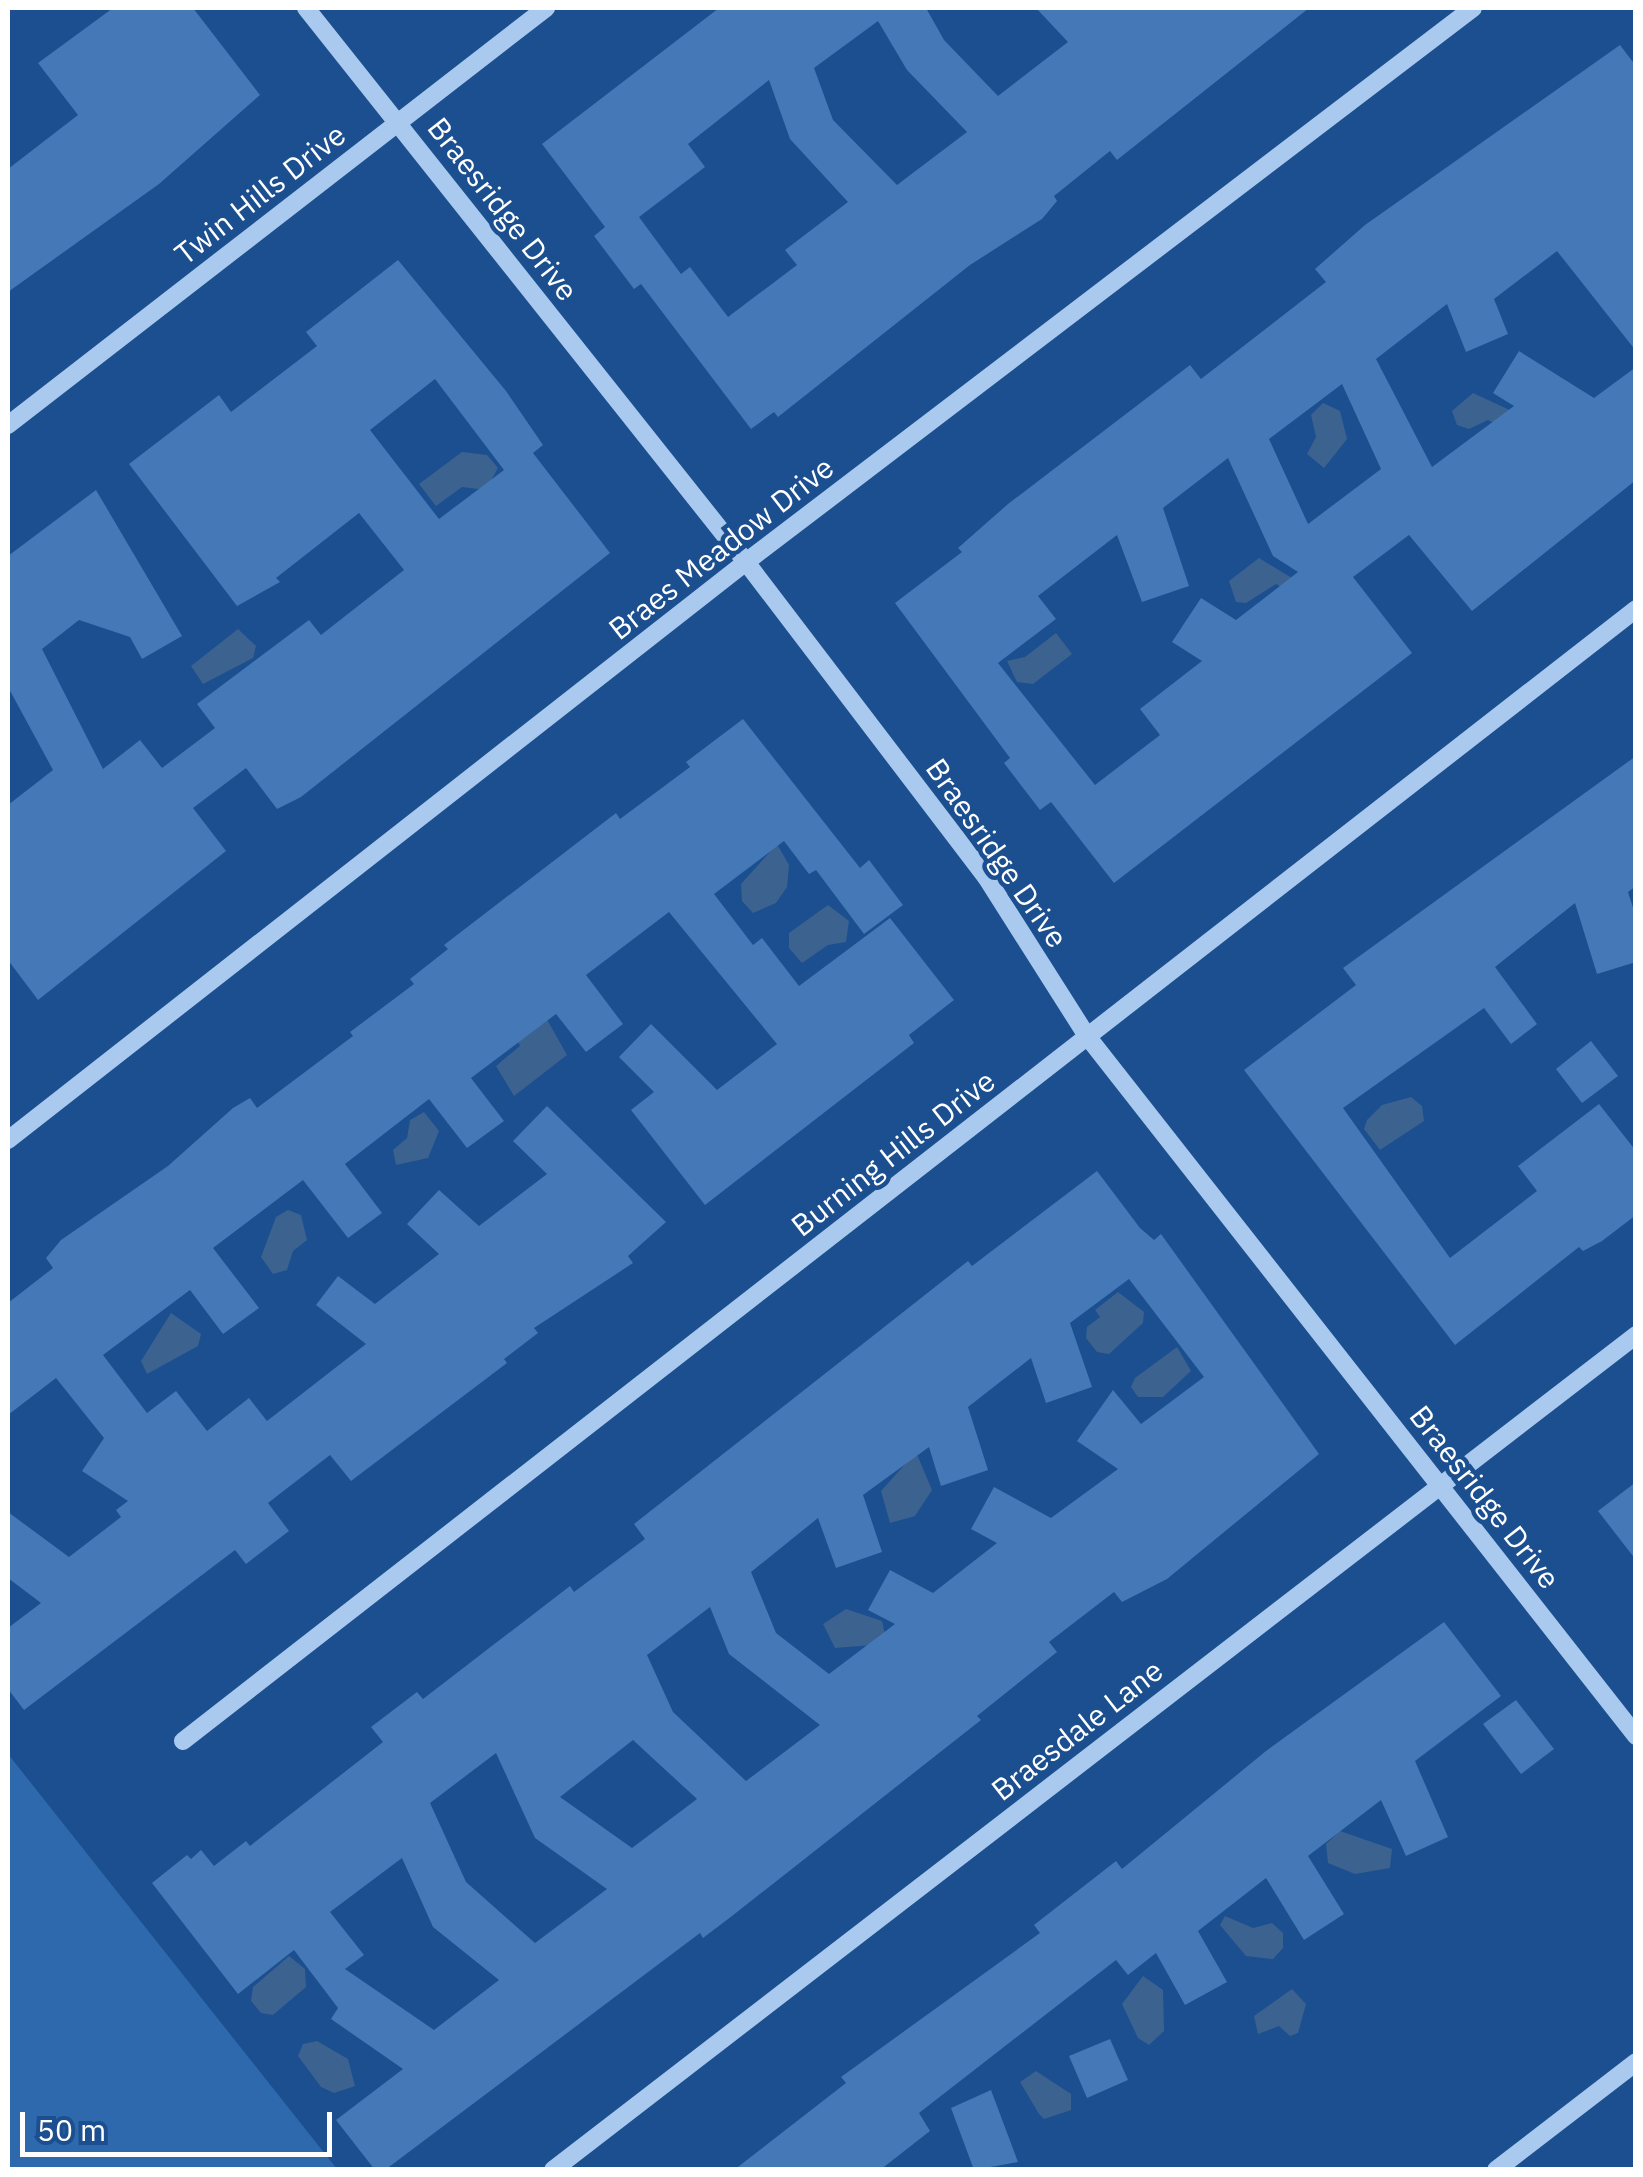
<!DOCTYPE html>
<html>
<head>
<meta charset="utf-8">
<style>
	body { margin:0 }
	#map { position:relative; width:1643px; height:2177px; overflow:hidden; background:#1b4f8f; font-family:"IBM Plex Sans",sans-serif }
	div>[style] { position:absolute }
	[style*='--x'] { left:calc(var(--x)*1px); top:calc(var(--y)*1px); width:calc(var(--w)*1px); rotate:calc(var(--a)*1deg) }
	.green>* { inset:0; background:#2e69ad }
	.water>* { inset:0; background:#3c6290 }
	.building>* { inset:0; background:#4478b7 }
	.minor>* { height:18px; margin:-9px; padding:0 9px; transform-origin:9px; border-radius:9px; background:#a9c9ee }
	span { translate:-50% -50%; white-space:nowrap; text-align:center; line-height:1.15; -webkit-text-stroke:9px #1b4f8f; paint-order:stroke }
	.street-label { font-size:30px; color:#fff }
	.frame { position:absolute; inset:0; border:10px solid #fff; pointer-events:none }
	.scale { position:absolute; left:20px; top:2112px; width:312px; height:45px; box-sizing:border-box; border:5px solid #fff; border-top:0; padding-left:12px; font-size:30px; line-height:35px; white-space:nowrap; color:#fff; -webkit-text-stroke:8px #1b4f8f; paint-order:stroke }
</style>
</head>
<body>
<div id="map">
	<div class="green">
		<i style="clip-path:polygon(8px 1754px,337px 2169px,8px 2169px)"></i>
	</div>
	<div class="water">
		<i style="clip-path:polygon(1473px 393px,1516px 413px,1507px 430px,1488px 420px,1469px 429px,1457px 425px,1452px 411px)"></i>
		<i style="clip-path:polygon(1323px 403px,1340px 411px,1347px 439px,1324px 468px,1307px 454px,1316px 437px,1311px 415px)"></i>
		<i style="clip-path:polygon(462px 452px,487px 455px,498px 468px,486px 490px,462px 487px,436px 506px,419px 484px)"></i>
		<i style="clip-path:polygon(1259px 558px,1292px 578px,1283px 588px,1276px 584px,1246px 603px,1236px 602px,1229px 581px)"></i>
		<i style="clip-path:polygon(238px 629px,256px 646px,253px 658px,203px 684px,191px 666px)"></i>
		<i style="clip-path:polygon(1056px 633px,1072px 654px,1033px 684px,1017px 682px,1007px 661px,1025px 657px)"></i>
		<i style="clip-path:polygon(777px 844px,789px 865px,787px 887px,776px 903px,753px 913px,742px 901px,741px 884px)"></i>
		<i style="clip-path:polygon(828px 905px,849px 921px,846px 942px,828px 945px,802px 963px,789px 948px,789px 933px)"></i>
		<i style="clip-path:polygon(545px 1016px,567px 1055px,514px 1096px,496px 1066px,520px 1046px,515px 1035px)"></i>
		<i style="clip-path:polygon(1411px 1097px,1422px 1106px,1424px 1121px,1380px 1150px,1364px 1129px,1367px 1120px,1382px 1105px)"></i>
		<i style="clip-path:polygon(424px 1112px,439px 1131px,428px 1158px,396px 1165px,393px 1150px,407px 1138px,410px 1120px)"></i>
		<i style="clip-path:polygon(288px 1210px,301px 1215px,307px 1240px,293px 1251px,287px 1270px,273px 1274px,261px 1257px,276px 1217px)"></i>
		<i style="clip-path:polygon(1118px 1292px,1144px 1312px,1143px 1323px,1109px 1354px,1097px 1352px,1086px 1338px,1087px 1327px,1100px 1317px,1095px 1310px)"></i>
		<i style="clip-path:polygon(171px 1313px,201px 1334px,198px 1346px,147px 1374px,141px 1361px)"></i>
		<i style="clip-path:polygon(1177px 1347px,1191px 1371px,1163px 1397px,1138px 1397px,1131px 1387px,1135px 1378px)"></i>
		<i style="clip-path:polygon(916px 1452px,932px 1490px,915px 1516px,890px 1523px,881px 1491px)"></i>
		<i style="clip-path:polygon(846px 1609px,882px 1621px,885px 1634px,872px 1645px,835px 1648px,823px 1624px)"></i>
		<i style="clip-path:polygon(1340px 1831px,1392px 1849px,1390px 1868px,1355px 1874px,1328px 1863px,1326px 1844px)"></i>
		<i style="clip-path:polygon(1225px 1916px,1253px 1928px,1272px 1923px,1283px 1933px,1283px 1948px,1273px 1959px,1246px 1956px,1220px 1925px)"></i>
		<i style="clip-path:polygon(289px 1956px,305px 1969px,306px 1987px,273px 2015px,261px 2013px,251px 2001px,253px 1987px)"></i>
		<i style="clip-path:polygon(1143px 1976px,1163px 1990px,1164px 2031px,1149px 2045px,1138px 2038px,1122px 2004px)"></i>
		<i style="clip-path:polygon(1292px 1989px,1306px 2004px,1298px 2033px,1290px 2036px,1279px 2026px,1258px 2034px,1254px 2016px)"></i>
		<i style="clip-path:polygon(317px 2041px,348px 2059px,355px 2086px,334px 2093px,321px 2087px,298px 2056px,303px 2044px)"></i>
		<i style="clip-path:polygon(1036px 2071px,1071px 2094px,1071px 2110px,1044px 2119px,1039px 2114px,1020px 2082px)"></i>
	</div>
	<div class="building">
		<i style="clip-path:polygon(113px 8px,193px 8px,260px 95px,159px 184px,8px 292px,8px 169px,78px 115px,38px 63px)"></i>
		<i style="clip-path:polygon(evenodd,719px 8px,926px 8px,944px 40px,998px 96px,1068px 42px,1036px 8px,1309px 8px,1117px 160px,1110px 151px,1054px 196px,1057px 201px,1042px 219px,970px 265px,778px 417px,774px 412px,751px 429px,641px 284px,634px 289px,594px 236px,605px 227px,542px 144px,719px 8px,878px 21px,907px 70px,967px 132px,897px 185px,833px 120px,814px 68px,878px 21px,719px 8px,769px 80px,790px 139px,848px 202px,785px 250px,797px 265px,728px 317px,690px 267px,681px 274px,639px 217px,705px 167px,688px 144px,769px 80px)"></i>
		<i style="clip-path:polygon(evenodd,1620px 45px,1636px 66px,1636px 351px,1557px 251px,1494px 299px,1508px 334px,1466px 352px,1447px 304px,1376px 359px,1432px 467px,1514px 406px,1493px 393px,1519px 351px,1594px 398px,1636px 367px,1636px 480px,1472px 611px,1409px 535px,1353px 577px,1412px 653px,1114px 883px,1051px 802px,1040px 810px,1004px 763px,1010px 758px,895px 603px,962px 552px,958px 548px,1008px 504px,1190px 365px,1201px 379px,1326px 282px,1315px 269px,1365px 225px,1620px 45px,1342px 384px,1381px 469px,1308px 524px,1269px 439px,1342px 384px,1620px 45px,1228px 458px,1273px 556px,1298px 572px,1236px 620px,1201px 598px,1172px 642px,1202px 661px,1140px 709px,1160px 735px,1095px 785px,998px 663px,1056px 619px,1038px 596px,1117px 535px,1142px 602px,1189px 586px,1163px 508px,1228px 458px)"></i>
		<i style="clip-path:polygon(evenodd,398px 260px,506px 391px,543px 445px,533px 453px,610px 553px,301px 797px,277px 809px,246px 768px,193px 808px,226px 851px,38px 1000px,8px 960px,8px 805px,53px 770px,8px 687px,8px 556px,96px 490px,182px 636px,142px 659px,130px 637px,79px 620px,42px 649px,103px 769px,140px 740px,162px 768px,215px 728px,197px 704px,309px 620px,321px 635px,404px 570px,359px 513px,276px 578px,280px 582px,237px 606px,129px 464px,219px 395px,231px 412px,317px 346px,306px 332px,398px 260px,435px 379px,504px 470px,439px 519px,370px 430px,435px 379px)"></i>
		<i style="clip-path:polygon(743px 719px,860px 868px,869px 860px,903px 905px,864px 934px,816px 870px,809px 874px,784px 841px,714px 894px,753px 945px,762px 938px,799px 986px,890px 918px,954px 1000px,909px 1035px,914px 1043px,705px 1205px,631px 1110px,654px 1092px,619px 1057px,651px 1024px,717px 1090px,777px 1044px,669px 912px,586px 975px,623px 1024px,586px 1052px,556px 1014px,471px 1078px,504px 1121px,467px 1148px,429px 1099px,345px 1164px,382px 1213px,348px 1238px,303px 1180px,213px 1248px,259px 1308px,223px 1334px,190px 1290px,103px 1355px,147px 1413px,176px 1391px,207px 1431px,249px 1398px,267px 1421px,366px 1344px,316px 1305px,338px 1276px,375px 1304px,439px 1254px,407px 1224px,439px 1190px,479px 1226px,547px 1174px,513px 1141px,547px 1106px,666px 1222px,628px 1256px,633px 1263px,534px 1328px,538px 1333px,504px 1359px,507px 1363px,351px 1481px,330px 1455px,268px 1503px,289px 1531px,246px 1564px,235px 1550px,24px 1710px,8px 1689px,8px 1628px,41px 1603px,8px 1578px,8px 1512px,69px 1557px,121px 1517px,116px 1510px,128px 1501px,82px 1471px,104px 1438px,56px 1378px,8px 1415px,8px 1303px,53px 1268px,46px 1258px,61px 1240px,168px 1166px,233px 1108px,250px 1098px,257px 1108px,353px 1036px,350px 1032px,414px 984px,410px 979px,448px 949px,444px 945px,616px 813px,620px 819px,690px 767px,686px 762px)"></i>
		<i style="clip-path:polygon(1636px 756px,1636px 886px,1628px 892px,1636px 917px,1636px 962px,1597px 974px,1575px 903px,1495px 967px,1537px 1024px,1511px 1044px,1484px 1008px,1343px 1108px,1450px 1258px,1537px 1191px,1518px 1166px,1599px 1104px,1636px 1151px,1636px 1215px,1602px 1241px,1583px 1251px,1579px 1247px,1455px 1345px,1244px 1070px,1356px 985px,1343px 968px)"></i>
		<i style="clip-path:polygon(1591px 1041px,1618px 1076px,1582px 1103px,1556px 1069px)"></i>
		<i style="clip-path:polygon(evenodd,1097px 1171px,1140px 1228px,1154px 1240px,1161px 1234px,1319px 1454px,1167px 1579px,1122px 1602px,1114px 1592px,1049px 1642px,1057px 1652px,977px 1716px,981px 1720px,732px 1916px,703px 1938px,700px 1933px,385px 2170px,375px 2170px,336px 2120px,403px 2069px,331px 2019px,338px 2008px,294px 1950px,238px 1994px,152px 1883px,187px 1855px,191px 1859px,201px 1850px,214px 1866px,246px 1841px,250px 1846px,383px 1742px,371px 1727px,417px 1692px,423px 1699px,570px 1586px,574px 1592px,645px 1539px,634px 1524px,968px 1261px,972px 1266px,1097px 1171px,1129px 1279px,1204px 1377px,1141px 1424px,1113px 1390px,1077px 1441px,1118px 1469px,1051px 1518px,994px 1487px,971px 1529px,997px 1543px,933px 1593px,890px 1570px,868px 1610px,895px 1624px,829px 1674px,776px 1633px,751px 1572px,818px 1518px,836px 1568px,882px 1552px,863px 1495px,929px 1447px,941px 1486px,988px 1470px,968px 1407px,1031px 1358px,1046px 1403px,1092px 1387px,1070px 1323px,1129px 1279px,1097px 1171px,710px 1607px,729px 1654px,820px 1725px,746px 1781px,673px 1712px,647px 1655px,710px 1607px,1097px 1171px,633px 1740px,697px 1799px,632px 1848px,560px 1797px,633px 1740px,1097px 1171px,496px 1753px,535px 1838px,607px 1889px,535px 1943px,466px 1882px,430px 1803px,496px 1753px,1097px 1171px,402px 1858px,433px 1927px,499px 1980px,434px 2030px,345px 1969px,364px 1955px,330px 1912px,402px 1858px)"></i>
		<i style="clip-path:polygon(1636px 1482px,1636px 1560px,1598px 1511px)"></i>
		<i style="clip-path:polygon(1444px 1622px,1501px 1696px,1415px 1761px,1448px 1837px,1406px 1856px,1381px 1800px,1308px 1856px,1344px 1914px,1304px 1940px,1266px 1878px,1198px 1931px,1227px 1982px,1185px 2005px,1156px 1953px,1128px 1975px,1116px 1960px,919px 2113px,930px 2131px,880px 2170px,734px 2170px,846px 2083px,841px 2077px,1040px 1933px,1034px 1925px,1116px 1861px,1122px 1869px,1266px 1751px)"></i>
		<i style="clip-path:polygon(1516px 1700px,1554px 1749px,1521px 1774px,1483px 1724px)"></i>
		<i style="clip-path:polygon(1110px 2039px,1128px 2080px,1087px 2098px,1069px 2056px)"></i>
		<i style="clip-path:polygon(991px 2090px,1018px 2162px,974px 2170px,951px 2108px)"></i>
	</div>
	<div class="minor">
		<i style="--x:306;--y:8;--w:707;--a:51.54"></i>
		<i style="--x:746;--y:562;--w:396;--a:52.7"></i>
		<i style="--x:986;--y:877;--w:188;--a:57.6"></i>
		<i style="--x:1087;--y:1036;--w:890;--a:51.89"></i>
		<i style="--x:8;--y:425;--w:681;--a:-37.78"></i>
		<i style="--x:8;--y:1140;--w:937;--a:-38.07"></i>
		<i style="--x:746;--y:562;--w:914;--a:-37.31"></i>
		<i style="--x:183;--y:1741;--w:1842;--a:-37.92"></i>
		<i style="--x:553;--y:2170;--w:1368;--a:-37.63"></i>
		<i style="--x:1496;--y:2170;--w:177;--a:-37.6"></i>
	</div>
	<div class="street-label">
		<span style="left:260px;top:194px;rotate:-38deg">Twin Hills Drive</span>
		<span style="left:503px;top:209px;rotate:52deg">Braesridge Drive</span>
		<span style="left:721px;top:548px;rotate:-38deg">Braes Meadow Drive</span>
		<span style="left:997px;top:853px;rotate:55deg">Braesridge Drive</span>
		<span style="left:893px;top:1153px;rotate:-38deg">Burning Hills Drive</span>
		<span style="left:1485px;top:1497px;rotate:52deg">Braesridge Drive</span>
		<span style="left:1077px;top:1730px;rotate:-38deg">Braesdale Lane</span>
	</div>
	<div class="frame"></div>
	<div class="scale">50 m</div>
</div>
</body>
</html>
